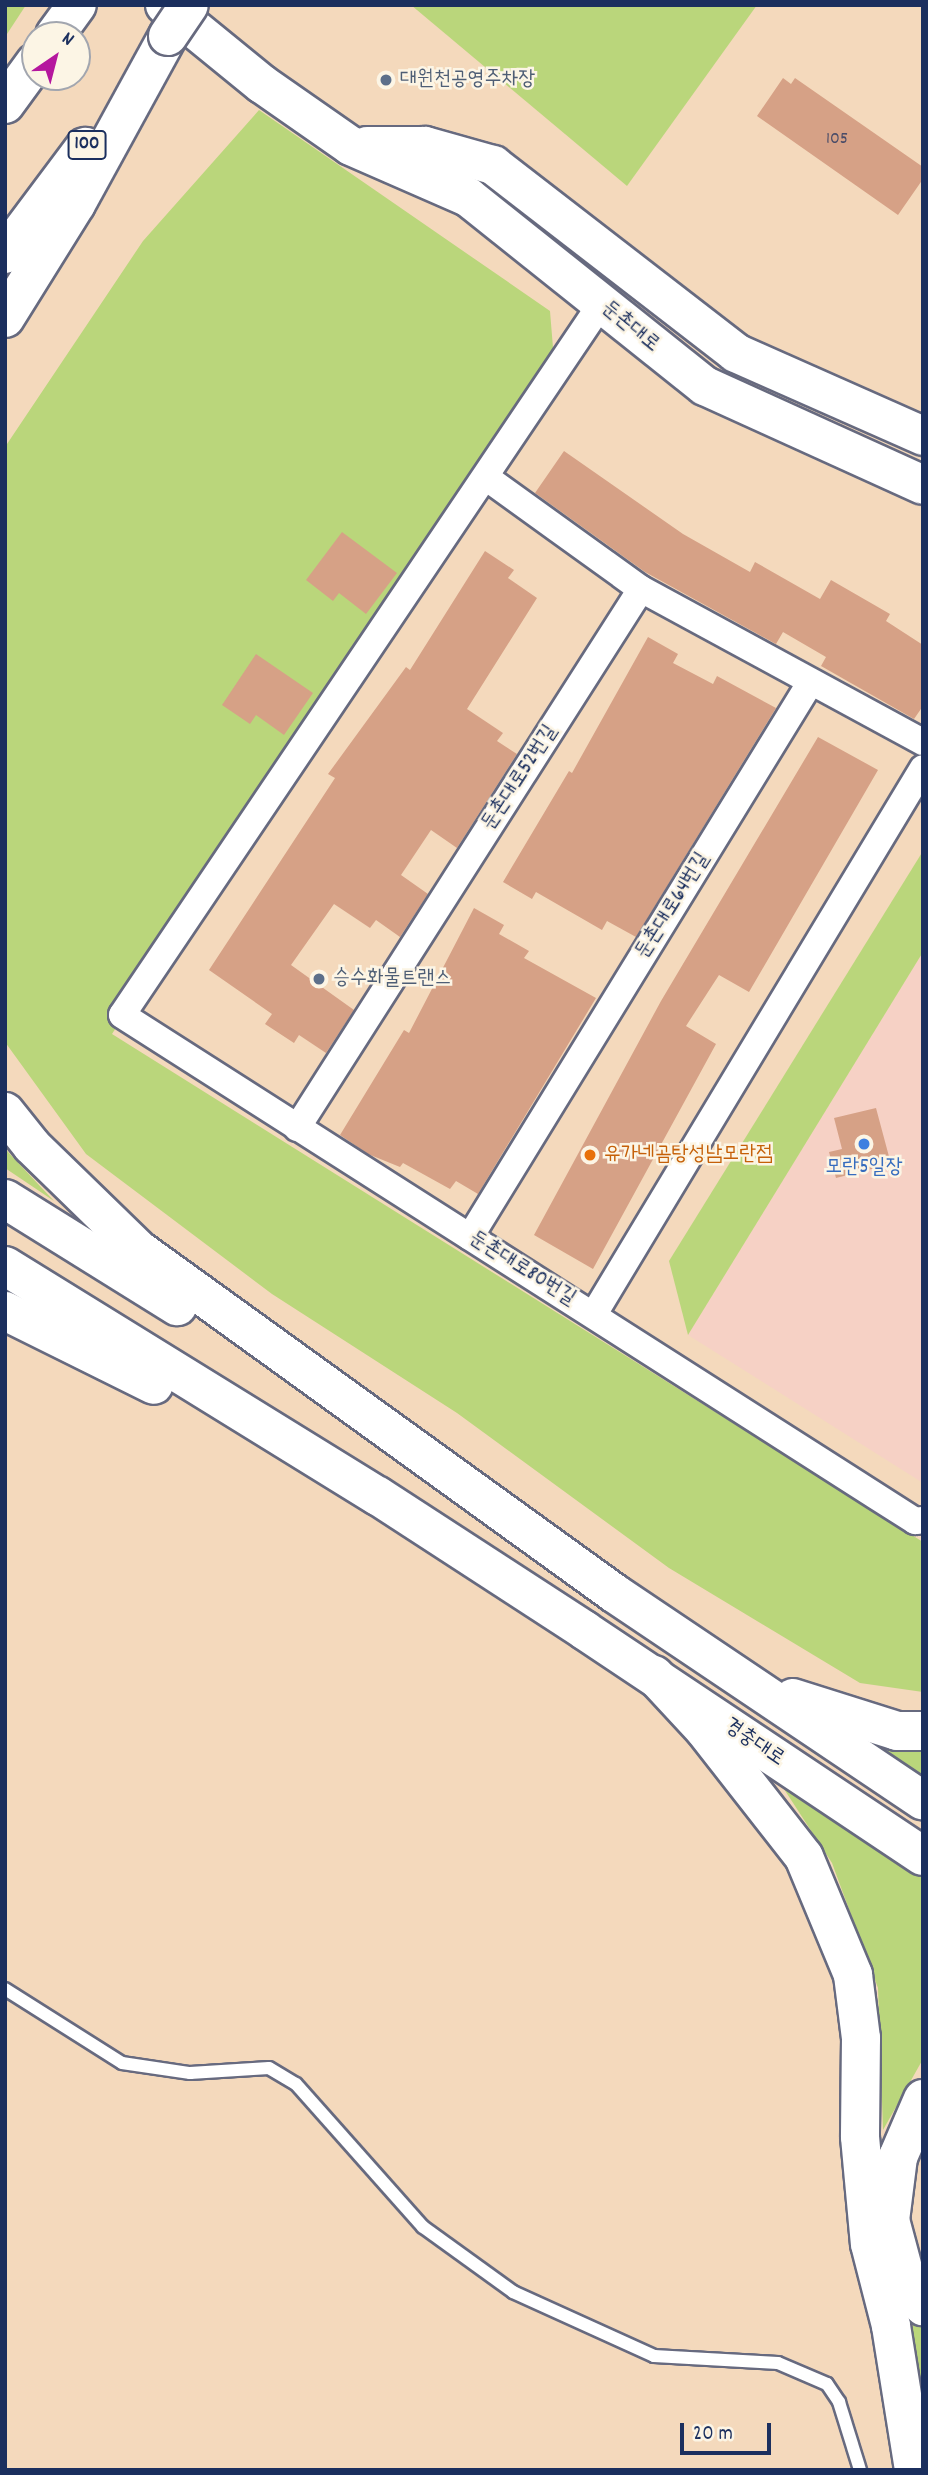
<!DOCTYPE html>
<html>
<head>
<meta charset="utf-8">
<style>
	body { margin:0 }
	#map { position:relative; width:928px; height:2475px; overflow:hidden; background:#f4d9bc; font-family:Dekko,"Poor Story",sans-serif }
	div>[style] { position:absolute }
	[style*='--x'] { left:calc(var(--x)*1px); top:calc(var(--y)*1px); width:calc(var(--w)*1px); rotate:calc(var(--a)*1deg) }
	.built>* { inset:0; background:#f6d1c5 }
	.green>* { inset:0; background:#bad67b }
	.building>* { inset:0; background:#d6a186 }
	.roads { filter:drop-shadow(2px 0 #676a7f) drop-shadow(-2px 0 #676a7f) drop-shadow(0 2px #676a7f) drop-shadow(0 -2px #676a7f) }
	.service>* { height:12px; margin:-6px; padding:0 6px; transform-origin:6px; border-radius:6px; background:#fff }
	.minor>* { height:26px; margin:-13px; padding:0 13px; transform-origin:13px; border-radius:13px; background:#fff }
	.primary>* { height:38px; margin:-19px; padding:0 19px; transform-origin:19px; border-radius:19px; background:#fff }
	.motorway>* { height:38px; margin:-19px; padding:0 19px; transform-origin:19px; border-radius:19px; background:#fff }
	.bridges { filter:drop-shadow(2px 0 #676a7f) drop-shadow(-2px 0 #676a7f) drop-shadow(0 2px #676a7f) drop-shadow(0 -2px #676a7f) }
	.motorway-bridge>* { height:38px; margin:-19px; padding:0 19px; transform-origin:19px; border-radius:19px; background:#fff }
	.dots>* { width:19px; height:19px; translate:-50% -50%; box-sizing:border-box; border:4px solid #fcf5e5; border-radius:50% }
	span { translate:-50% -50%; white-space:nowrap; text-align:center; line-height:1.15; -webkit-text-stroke:5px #fcf5e5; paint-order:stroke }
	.number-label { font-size:18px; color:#4a4c68 }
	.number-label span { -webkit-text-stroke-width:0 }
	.shield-label span { padding:2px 5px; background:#fcf5e5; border:2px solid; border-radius:5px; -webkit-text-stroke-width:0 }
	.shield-label { font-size:19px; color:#1b2f5e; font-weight:700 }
	.service-label { font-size:21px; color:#4e5e75 }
	.left { translate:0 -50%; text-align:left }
	.street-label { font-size:21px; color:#1b2f5e }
	.food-label { font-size:21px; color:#c56008 }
	.shop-label { font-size:21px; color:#366cbe }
	.frame { position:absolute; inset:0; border:7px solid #1b2f5e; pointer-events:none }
	.north { position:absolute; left:21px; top:21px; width:70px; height:70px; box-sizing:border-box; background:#fcf5e5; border:2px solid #a2a6af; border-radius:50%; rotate:35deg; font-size:19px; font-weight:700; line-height:28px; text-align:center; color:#1b2f5e }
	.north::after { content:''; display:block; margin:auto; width:24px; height:32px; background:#b5179e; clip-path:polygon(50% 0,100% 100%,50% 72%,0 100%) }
	.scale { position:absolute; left:680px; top:2423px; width:91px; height:32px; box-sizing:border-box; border:4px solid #1b2f5e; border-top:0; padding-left:9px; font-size:21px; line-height:24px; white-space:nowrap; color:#1b2f5e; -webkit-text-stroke:5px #fcf5e5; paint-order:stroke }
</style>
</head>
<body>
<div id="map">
	<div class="built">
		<i style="clip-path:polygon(923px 952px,923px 1483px,688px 1335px)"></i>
	</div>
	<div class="green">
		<i style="clip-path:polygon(5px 5px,26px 5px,5px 37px)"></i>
		<i style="clip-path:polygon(411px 5px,757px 5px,627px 186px)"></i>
		<i style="clip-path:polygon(259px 110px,550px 311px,554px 360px,446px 507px,112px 1034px,923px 1542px,923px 1692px,860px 1683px,669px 1568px,457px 1413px,272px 1294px,86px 1154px,5px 1042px,5px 447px,143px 241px)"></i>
		<i style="clip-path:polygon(923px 851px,923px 952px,688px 1335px,669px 1261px)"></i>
		<i style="clip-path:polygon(5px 1148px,8px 1152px,54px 1201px,5px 1168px)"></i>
		<i style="clip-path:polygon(859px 1736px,923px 1741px,923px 1780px)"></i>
		<i style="clip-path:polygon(771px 1769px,923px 1871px,923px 2059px,883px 2130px,878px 1988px,832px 1863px)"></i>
		<i style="clip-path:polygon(904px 2312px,923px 2329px,923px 2393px)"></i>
	</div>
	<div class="building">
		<i style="clip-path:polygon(783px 78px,791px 84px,795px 78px,923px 167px,923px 179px,898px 215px,757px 116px)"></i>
		<i style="clip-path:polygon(564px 451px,683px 534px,750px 572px,755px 562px,820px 599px,831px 580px,890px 614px,886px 621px,923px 645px,923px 706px,914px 719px,821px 666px,826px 657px,783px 632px,776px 644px,645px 572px,535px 493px)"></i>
		<i style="clip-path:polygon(342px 532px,397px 573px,366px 614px,339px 593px,333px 601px,306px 580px)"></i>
		<i style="clip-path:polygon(485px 551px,514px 570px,508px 578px,537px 598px,467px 709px,503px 733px,497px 741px,517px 754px,457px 848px,431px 830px,401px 875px,428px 894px,400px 937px,376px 920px,370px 928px,334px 904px,291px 965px,354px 1010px,326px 1053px,299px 1035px,294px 1043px,265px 1024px,272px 1014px,209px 970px,335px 778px,328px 774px,406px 667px,410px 670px)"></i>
		<i style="clip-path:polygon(648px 637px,678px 654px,673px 663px,713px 684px,717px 676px,776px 708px,636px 937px,607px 921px,602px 930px,536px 892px,532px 899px,503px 882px,569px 771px,572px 773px)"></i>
		<i style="clip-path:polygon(256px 654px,313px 693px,284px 735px,256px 715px,250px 724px,222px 705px)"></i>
		<i style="clip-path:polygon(818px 737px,878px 770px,749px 992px,719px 975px,686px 1026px,716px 1044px,593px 1269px,534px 1235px,661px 1001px)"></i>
		<i style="clip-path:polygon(474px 908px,504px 925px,499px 934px,529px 951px,524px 958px,596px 998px,478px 1194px,456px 1181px,450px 1189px,403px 1163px,400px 1167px,368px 1154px,340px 1135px,404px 1030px,409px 1033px)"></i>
		<i style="clip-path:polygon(876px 1108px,891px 1164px,836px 1178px,829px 1152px,842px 1149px,834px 1118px)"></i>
	</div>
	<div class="roads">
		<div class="service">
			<i style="--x:5;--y:1989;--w:138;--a:32.3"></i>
			<i style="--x:122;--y:2063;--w:69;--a:8.4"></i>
			<i style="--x:190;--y:2073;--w:79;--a:-3.6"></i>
			<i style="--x:269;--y:2068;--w:31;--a:31"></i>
			<i style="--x:296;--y:2084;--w:191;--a:48.4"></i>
			<i style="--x:423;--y:2227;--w:111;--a:35.8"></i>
			<i style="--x:513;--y:2292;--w:155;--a:24.4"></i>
			<i style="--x:654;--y:2356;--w:124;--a:3.2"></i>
			<i style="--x:778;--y:2363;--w:53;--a:23.2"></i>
			<i style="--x:827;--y:2384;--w:22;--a:56"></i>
			<i style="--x:839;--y:2402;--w:71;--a:72.8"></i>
		</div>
		<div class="minor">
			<i style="--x:601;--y:304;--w:857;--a:123.97"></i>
			<i style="--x:122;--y:1015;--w:941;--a:32.54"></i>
			<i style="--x:915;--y:1521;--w:8;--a:-7"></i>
			<i style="--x:487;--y:478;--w:190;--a:35.8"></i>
			<i style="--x:641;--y:589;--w:321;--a:28.5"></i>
			<i style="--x:297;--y:1128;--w:639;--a:-57.45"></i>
			<i style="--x:470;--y:1237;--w:650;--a:-58.46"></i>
			<i style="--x:594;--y:1314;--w:637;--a:-58.93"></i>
		</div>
		<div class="primary">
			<i style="--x:165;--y:5;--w:125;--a:39.2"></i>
			<i style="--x:262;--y:84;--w:108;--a:34.9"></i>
			<i style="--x:351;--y:146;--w:128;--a:23.6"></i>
			<i style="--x:468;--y:197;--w:303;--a:38.6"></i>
			<i style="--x:705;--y:386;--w:239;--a:24.4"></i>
			<i style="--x:367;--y:146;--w:58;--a:0"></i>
			<i style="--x:425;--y:146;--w:71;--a:15.6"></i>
			<i style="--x:493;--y:165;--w:307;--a:37.7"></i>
			<i style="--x:736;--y:353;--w:205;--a:23.9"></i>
			<i style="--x:614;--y:1593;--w:372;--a:33.9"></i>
			<i style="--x:584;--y:1630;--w:407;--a:33.7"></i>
			<i style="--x:654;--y:1675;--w:74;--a:47.2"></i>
			<i style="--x:704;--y:1729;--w:162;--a:52"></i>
			<i style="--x:804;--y:1857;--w:128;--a:67.4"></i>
			<i style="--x:853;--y:1975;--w:64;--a:82.8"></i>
			<i style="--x:861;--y:2038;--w:99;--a:90.6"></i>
			<i style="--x:860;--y:2137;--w:107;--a:84.7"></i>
			<i style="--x:870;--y:2244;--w:85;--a:75.6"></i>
			<i style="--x:891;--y:2326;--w:146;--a:80.9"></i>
			<i style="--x:793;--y:1698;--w:109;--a:17.6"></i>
			<i style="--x:897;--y:1731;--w:26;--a:0"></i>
			<i style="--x:923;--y:2099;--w:63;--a:113.3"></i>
			<i style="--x:898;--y:2157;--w:64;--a:97.2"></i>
			<i style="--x:890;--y:2220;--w:73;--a:75"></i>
			<i style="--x:909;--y:2291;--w:21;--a:47"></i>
		</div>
		<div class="motorway">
			<i style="--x:55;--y:35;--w:37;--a:-54"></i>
			<i style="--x:5;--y:104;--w:51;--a:-53.8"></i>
			<i style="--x:5;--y:254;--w:134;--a:-53.2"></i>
			<i style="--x:5;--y:318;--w:134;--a:-58.1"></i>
			<i style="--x:76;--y:204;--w:192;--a:-61.3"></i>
			<i style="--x:5;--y:1112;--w:43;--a:51.5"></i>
			<i style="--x:32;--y:1146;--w:149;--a:44.2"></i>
			<i style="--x:139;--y:1250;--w:586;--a:35.83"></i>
			<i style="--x:5;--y:1199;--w:203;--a:31.9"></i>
			<i style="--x:5;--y:1266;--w:438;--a:31.7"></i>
			<i style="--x:378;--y:1496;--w:246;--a:33"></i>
			<i style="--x:5;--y:1311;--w:166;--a:26.4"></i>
		</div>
	</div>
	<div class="bridges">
		<div class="motorway-bridge">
			<i style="--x:168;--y:36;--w:37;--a:-56"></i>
		</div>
	</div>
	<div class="dots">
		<i style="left:386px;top:80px;background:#5c6f8a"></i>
		<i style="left:319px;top:979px;background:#5c6f8a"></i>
		<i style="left:864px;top:1144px;background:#3f7fe0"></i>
		<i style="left:590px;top:1155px;background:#e8710a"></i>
	</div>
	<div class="number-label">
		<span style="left:837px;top:140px">105</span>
	</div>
	<div class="shield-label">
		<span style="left:87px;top:145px">100</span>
	</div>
	<div class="service-label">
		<span class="left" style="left:400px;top:80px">대원천공영주차장</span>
		<span class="left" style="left:333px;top:979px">승수화물트랜스</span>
	</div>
	<div class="street-label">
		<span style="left:630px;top:327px;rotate:39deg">둔촌대로</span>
		<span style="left:520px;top:778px;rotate:-57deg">둔촌대로52번길</span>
		<span style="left:673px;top:906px;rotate:-58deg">둔촌대로64번길</span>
		<span style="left:522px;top:1269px;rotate:32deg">둔촌대로80번길</span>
		<span style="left:754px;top:1743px;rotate:34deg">경충대로</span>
	</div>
	<div class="food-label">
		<span class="left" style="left:604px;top:1155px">유가네곰탕성남모란점</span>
	</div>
	<div class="shop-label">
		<span style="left:864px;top:1168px">모란5일장</span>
	</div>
	<div class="frame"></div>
	<div class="north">N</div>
	<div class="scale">20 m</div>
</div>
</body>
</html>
